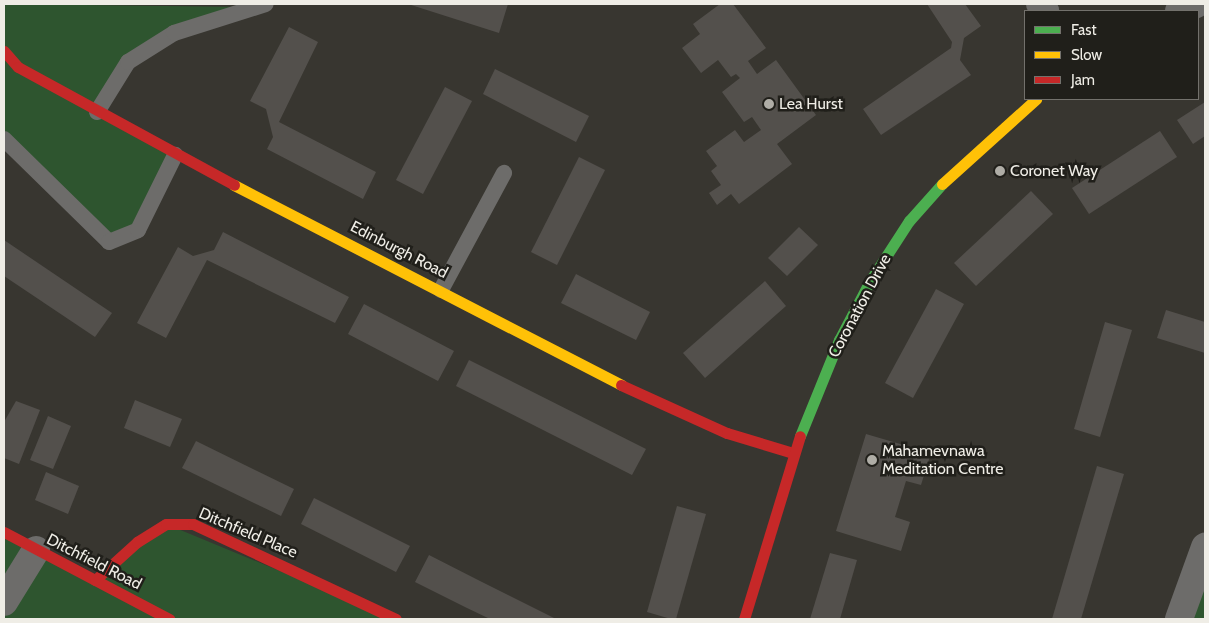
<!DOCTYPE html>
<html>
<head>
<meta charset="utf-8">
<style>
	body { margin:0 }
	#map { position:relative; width:1209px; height:623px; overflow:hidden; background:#383630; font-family:Cabin,sans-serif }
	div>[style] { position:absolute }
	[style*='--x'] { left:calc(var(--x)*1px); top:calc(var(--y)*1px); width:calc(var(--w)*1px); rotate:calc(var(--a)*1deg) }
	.green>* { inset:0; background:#2e552f }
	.building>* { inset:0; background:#53504c }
	.lane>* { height:16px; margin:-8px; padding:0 8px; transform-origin:8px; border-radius:8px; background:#6d6c6a }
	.street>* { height:28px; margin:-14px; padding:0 14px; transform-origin:14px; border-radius:14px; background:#6d6c6a }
	.fast>* { height:11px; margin:-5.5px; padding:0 5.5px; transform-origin:5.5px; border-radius:5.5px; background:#4caf50 }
	.slow>* { height:11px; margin:-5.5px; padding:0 5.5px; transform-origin:5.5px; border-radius:5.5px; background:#ffc107 }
	.jam>* { height:11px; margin:-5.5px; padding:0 5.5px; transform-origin:5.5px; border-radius:5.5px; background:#c62828 }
	.dots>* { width:14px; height:14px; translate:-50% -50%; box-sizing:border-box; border:2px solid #201f1a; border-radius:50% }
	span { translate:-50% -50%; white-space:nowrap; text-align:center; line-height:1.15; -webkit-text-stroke:5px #201f1a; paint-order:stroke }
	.poi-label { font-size:16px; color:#efede6 }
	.left { translate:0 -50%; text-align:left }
	.street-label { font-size:16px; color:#efede6 }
	.frame { position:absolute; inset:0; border:5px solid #efede6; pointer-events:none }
	.legend { position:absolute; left:1024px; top:10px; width:175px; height:90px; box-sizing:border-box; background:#201f1a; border:1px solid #73716c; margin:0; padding:6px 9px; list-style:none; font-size:15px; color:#efede6 }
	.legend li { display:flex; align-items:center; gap:10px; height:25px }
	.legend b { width:25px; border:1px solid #73716c }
</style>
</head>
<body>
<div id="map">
	<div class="green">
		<i style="clip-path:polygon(4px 4px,246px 7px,128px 62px,98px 112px,175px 155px,138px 230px,109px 242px,4px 139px)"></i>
		<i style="clip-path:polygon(166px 524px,396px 619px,4px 619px,4px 530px,95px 580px)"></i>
		<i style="clip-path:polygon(1205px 547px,1205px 619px,1179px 619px)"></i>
	</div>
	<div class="building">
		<i style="clip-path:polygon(408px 4px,508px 4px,499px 33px)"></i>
		<i style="clip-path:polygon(720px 4px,733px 4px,766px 48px,748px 61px,757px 74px,776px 60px,816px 115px,777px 144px,792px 164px,739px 204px,731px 194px,717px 205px,709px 193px,721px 185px,711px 171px,717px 166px,706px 151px,735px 130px,744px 142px,761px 130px,752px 117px,744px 122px,722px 92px,740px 78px,736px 74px,731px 77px,718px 60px,701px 73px,682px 48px,700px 34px,693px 24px)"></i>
		<i style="clip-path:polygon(927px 4px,965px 4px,981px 26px,964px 38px,960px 60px,971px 75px,881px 135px,863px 109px,951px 48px,952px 42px)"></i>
		<i style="clip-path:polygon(289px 27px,318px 42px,279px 122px,376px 172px,363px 199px,267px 149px,273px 137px,266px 109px,250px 101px)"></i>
		<i style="clip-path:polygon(495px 69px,589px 116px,576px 142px,483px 94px)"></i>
		<i style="clip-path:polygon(445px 87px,472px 101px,423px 194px,396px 180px)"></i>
		<i style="clip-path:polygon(1205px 102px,1205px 136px,1193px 144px,1177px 120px)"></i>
		<i style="clip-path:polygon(1160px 131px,1177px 157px,1089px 214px,1072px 188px)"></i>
		<i style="clip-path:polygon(579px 157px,605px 170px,557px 265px,531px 252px)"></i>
		<i style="clip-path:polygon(1031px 191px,1053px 214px,976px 286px,954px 263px)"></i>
		<i style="clip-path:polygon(799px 227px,818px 245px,787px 276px,768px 258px)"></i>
		<i style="clip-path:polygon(223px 232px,349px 297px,335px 323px,207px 260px,166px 338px,137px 323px,178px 247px,193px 256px,214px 250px)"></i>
		<i style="clip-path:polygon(4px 240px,112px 313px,95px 337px,4px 276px)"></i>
		<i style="clip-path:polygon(576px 274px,650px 312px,636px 340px,561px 303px)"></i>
		<i style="clip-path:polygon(765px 281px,786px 306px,705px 378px,683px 353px)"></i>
		<i style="clip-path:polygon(936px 289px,964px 304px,913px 398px,885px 383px)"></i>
		<i style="clip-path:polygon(364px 304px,454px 351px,438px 381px,348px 334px)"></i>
		<i style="clip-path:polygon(1166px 310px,1205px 322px,1205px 353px,1157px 338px)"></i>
		<i style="clip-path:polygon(1105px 322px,1132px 330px,1100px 437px,1074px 429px)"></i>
		<i style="clip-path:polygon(469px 360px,646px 449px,632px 475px,456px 386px)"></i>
		<i style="clip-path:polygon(135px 400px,182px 419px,170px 447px,124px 428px)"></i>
		<i style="clip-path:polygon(16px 401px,40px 410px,19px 464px,4px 458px,4px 422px)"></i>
		<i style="clip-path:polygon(48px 416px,71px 426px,53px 469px,30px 460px)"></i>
		<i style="clip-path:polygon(866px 434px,931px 453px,921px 485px,906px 481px,895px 517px,910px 522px,901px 551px,836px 531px)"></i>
		<i style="clip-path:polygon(196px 441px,294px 489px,281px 516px,182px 468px)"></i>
		<i style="clip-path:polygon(1097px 466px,1124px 474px,1081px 619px,1052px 619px)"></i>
		<i style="clip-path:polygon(46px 472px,79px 486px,68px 514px,35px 500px)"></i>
		<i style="clip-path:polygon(314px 498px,410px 546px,396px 572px,301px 524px)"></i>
		<i style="clip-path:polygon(677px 506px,706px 514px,676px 619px,671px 619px,647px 612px)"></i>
		<i style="clip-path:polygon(830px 553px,857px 560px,840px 619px,810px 619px)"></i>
		<i style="clip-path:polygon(429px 555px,480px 581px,556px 619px,490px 619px,467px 608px,415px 582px)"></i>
	</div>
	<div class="lane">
		<i style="--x:97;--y:112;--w:59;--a:-58.2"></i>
		<i style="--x:128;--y:62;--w:54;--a:-32.2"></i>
		<i style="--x:174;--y:33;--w:96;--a:-17.5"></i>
		<i style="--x:4;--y:139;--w:147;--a:44.4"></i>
		<i style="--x:109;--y:242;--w:31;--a:-22"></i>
		<i style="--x:138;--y:230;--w:84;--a:-63.7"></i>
		<i style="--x:441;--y:290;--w:133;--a:-61.7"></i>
	</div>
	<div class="street">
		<i style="--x:1040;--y:4;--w:9;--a:54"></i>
		<i style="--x:1179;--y:11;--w:18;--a:-22"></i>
		<i style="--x:4;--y:602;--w:61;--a:-58.4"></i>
		<i style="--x:1179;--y:619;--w:77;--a:-70.1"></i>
	</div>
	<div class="fast">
		<i style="--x:800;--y:436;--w:104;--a:-67.9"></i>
		<i style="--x:839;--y:340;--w:67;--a:-62.3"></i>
		<i style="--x:870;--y:281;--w:72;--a:-57"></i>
		<i style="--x:909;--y:221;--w:50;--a:-48.3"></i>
	</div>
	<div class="slow">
		<i style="--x:942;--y:184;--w:127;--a:-42.1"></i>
		<i style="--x:234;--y:185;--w:436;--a:27.3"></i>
	</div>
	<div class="jam">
		<i style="--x:4;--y:51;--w:21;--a:49"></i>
		<i style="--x:18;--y:67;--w:246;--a:28.6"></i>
		<i style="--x:621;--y:385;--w:116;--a:24.4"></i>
		<i style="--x:727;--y:433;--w:69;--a:16.9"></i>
		<i style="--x:4;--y:532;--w:187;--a:27.8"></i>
		<i style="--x:95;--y:580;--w:57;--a:-42.1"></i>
		<i style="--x:137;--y:542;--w:34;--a:-32"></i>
		<i style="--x:166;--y:524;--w:27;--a:0"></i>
		<i style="--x:193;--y:524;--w:224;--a:25.1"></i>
		<i style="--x:744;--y:619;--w:191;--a:-73"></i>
	</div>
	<div class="dots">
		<i style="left:769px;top:104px;background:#afada6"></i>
		<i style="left:1000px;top:171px;background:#afada6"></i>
		<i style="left:872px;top:460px;background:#afada6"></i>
	</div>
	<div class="poi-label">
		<span class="left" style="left:779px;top:104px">Lea Hurst</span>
		<span class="left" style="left:1010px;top:171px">Coronet Way</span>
		<span class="left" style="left:882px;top:460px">Mahamevnawa<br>Meditation Centre</span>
	</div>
	<div class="street-label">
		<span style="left:399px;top:250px;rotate:27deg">Edinburgh Road</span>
		<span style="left:860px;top:306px;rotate:-62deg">Coronation Drive</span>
		<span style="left:248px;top:533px;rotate:23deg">Ditchfield Place</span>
		<span style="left:94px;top:562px;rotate:27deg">Ditchfield Road</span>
	</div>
	<div class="frame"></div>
	<ul class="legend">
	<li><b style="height:6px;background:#4caf50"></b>Fast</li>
	<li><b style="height:6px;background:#ffc107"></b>Slow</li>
	<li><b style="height:6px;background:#c62828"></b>Jam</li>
	</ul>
</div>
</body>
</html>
